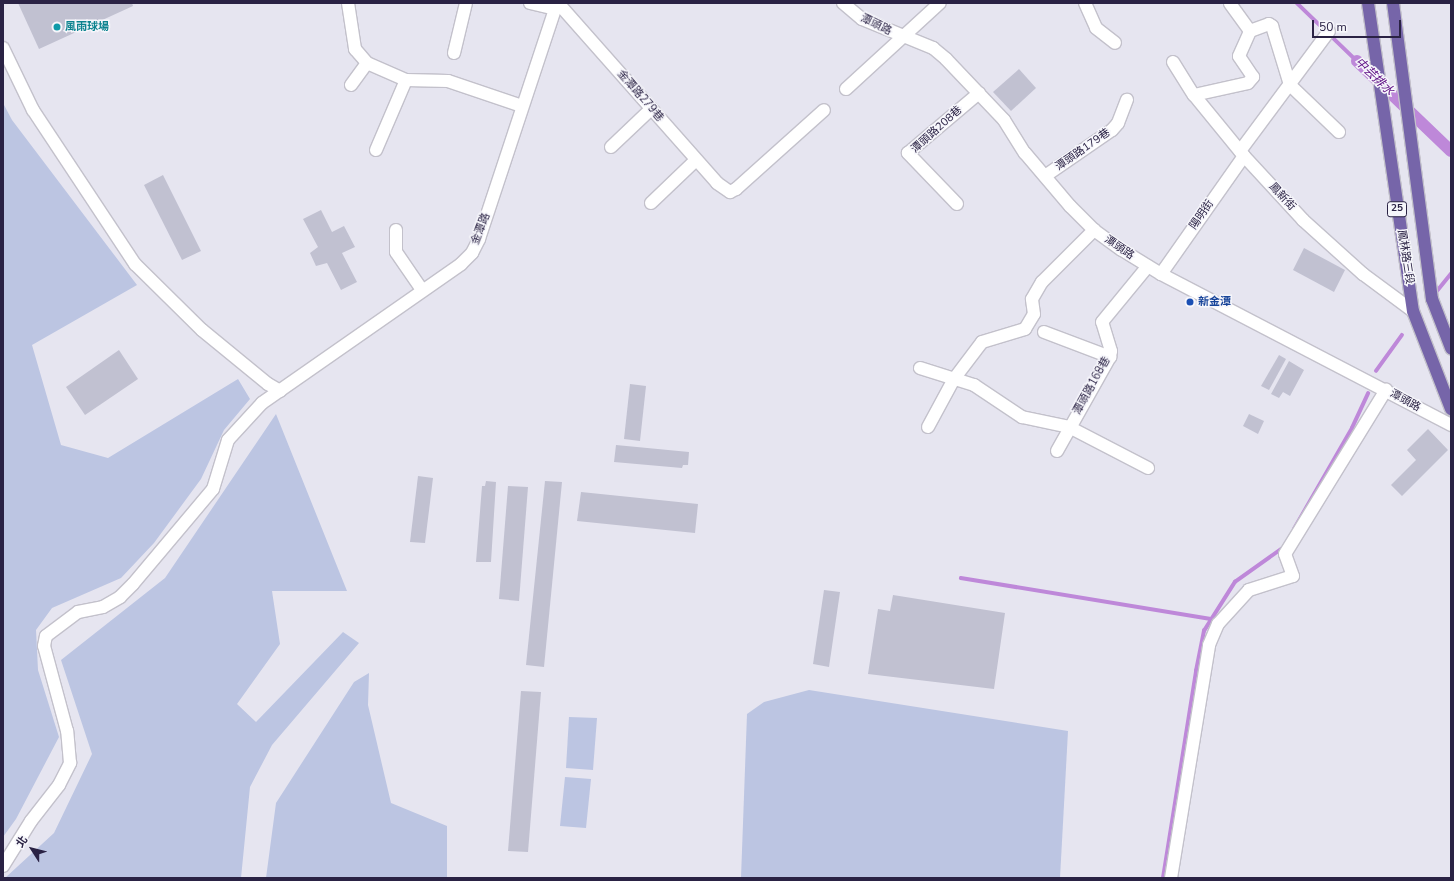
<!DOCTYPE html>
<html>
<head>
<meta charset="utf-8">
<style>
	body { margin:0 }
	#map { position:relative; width:1454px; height:881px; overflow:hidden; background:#e6e5f0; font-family:"Nunito Sans","Noto Sans TC",sans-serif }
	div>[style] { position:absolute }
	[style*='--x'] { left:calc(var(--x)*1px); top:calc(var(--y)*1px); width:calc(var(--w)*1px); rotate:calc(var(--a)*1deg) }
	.green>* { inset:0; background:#bcc5e2 }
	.stream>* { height:3.5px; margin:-1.75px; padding:0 1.75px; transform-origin:1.75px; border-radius:1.75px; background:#be88d9 }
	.canal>* { height:12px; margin:-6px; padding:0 6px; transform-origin:6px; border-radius:6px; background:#be88d9 }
	.building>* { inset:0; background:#c1c1d1 }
	.roads { filter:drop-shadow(1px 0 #c3c1cb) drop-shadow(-1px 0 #c3c1cb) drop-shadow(0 1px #c3c1cb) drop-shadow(0 -1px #c3c1cb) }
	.minor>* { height:12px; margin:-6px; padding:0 6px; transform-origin:6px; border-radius:6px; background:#fff }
	.major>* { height:12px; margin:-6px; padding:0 6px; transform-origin:6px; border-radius:6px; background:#7665a9 }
	.dots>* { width:11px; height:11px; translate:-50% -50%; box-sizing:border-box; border:2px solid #f6f6fb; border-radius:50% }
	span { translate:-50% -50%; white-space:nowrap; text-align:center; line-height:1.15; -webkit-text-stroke:3px #f6f6fb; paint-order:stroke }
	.shield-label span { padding:1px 3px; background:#f6f6fb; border:1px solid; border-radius:3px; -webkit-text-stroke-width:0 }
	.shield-label { font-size:10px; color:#2a2244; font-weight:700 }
	.street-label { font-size:11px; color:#2a2244 }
	.culture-label { font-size:11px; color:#0d838f; font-weight:700 }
	.left { translate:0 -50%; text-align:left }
	.transit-label { font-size:11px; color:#164399; font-weight:700 }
	.water-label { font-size:12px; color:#621487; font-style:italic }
	.frame { position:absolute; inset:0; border:4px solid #2a2244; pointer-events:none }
	.north { position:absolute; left:12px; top:829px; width:40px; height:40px; -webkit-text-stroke:3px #f6f6fb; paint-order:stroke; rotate:306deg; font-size:11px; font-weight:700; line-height:16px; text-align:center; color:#2a2244 }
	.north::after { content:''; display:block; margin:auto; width:14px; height:18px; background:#2a2244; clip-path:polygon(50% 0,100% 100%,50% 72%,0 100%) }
	.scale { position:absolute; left:1312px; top:20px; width:89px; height:18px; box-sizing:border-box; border:2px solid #2a2244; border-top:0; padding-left:5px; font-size:12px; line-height:14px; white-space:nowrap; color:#2a2244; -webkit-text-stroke:3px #f6f6fb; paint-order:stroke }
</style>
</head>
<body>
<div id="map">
	<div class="green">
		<i style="clip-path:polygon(3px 103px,12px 120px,137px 285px,32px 345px,61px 445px,108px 458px,238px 379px,250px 399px,224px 430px,201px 479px,154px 543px,121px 578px,52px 608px,36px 630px,38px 670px,59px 737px,16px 819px,3px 837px)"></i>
		<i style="clip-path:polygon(276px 414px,347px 591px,272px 591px,280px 644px,237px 704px,256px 722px,343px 632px,359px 643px,272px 745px,250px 787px,241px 878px,5px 878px,54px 833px,92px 754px,61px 660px,165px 578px)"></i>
		<i style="clip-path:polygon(369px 673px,368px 705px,391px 803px,447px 826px,447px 878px,266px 878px,276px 803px,354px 682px)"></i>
		<i style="clip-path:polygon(809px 690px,1068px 731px,1060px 878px,741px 878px,747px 714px,764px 702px)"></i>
		<i style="clip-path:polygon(569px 717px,597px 718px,593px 770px,566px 768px)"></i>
		<i style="clip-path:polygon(565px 777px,591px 779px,586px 828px,560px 826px)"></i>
	</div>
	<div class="stream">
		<i style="--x:1297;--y:3;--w:83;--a:44"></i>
		<i style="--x:1437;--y:291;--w:22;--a:-51"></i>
		<i style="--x:1376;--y:371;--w:44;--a:-54.2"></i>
		<i style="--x:1294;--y:529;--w:116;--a:-60.1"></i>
		<i style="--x:1352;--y:428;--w:38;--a:-65"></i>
		<i style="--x:961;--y:578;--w:253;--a:9.3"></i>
		<i style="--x:1163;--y:878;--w:210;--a:-80.9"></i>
		<i style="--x:1196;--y:671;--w:41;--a:-78.7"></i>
		<i style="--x:1204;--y:631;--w:58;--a:-57.7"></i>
		<i style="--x:1235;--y:582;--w:60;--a:-35.5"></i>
	</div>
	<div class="canal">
		<i style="--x:1357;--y:61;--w:130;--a:43.8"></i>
	</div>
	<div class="building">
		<i style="clip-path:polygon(18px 3px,132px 3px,133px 6px,39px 49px)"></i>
		<i style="clip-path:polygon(1019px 69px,1036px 88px,1011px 111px,993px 92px)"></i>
		<i style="clip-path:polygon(163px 175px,201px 251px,182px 260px,144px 185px)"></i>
		<i style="clip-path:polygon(321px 210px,332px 232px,344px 226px,355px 247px,342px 253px,357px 282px,341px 290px,327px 263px,316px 266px,310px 253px,318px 247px,303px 219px)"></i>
		<i style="clip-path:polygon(1304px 248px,1345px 270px,1334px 292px,1293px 270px)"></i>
		<i style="clip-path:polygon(119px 350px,138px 379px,85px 415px,66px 387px)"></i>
		<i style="clip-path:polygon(1279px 355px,1286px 359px,1269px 390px,1261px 386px)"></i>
		<i style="clip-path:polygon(1289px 361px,1304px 370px,1290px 396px,1283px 392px,1279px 398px,1271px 394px)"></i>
		<i style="clip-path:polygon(630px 384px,646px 386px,640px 441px,624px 439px)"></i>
		<i style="clip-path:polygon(1249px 414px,1264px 421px,1258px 434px,1243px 426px)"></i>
		<i style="clip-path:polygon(1428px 429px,1448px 450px,1402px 496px,1391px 485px,1416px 460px,1407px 450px)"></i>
		<i style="clip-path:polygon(616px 445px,689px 452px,688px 465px,683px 465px,682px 468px,614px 462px)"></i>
		<i style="clip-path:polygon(418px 476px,433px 478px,425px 543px,410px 542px)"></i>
		<i style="clip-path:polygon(486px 481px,496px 482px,491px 562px,476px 562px,482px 486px,485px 486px)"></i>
		<i style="clip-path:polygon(545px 481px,562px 482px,544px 667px,526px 665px)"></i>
		<i style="clip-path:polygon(508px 486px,528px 487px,519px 601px,499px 599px)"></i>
		<i style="clip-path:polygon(581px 492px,698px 504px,695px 533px,577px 521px)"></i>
		<i style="clip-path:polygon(824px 590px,840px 592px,829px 667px,813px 664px)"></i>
		<i style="clip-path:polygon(893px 595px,1005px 613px,994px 689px,868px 674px,878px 609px,890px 611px)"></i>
		<i style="clip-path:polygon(521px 691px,541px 692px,528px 852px,508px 851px)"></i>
	</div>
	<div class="roads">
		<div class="minor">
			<i style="--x:348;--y:3;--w:47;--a:81.3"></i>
			<i style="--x:355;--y:49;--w:18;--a:49"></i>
			<i style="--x:367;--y:63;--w:43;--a:23.6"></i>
			<i style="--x:406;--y:80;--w:42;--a:1.4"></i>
			<i style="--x:448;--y:81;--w:78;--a:18.7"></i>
			<i style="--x:530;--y:3;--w:26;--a:13"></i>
			<i style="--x:558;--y:3;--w:240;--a:48.5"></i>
			<i style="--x:717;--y:183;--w:16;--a:35"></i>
			<i style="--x:730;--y:192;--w:7;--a:-27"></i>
			<i style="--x:736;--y:189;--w:118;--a:-41.9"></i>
			<i style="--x:843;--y:3;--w:25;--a:40"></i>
			<i style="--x:862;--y:19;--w:77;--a:22.2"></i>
			<i style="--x:933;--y:48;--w:17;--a:40"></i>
			<i style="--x:946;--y:59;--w:84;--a:46.4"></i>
			<i style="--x:1004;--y:120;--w:39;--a:58"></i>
			<i style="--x:1025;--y:153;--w:70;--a:49.7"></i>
			<i style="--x:1070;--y:206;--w:34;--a:45"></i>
			<i style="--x:1094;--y:230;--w:34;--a:36"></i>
			<i style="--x:1122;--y:250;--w:46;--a:31.6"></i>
			<i style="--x:1161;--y:274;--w:327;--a:27.5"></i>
			<i style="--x:1085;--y:3;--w:27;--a:66"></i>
			<i style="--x:1096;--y:28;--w:24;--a:38"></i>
			<i style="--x:1250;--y:31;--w:20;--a:-20"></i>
			<i style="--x:1269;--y:24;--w:4;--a:34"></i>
			<i style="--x:1272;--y:26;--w:62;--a:73"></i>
			<i style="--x:1290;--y:85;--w:68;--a:43.8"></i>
			<i style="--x:3;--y:48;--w:69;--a:64.2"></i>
			<i style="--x:33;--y:110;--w:185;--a:56.5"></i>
			<i style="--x:135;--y:264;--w:94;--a:44.6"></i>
			<i style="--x:202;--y:330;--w:85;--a:39.3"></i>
			<i style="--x:268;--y:384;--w:14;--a:30"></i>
			<i style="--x:454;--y:53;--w:51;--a:-76.5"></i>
			<i style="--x:1173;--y:62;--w:39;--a:58"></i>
			<i style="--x:1194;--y:95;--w:79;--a:50.7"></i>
			<i style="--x:1244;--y:156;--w:87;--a:47.3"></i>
			<i style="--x:1303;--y:220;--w:81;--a:42"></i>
			<i style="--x:1363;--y:274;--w:62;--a:36.5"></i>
			<i style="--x:351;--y:85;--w:27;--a:-54"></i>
			<i style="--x:846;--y:89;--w:127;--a:-42.5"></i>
			<i style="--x:1194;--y:95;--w:55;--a:-12.5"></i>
			<i style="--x:1248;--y:83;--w:8;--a:-50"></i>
			<i style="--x:1253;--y:77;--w:25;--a:-124"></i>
			<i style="--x:1239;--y:56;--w:27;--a:-66"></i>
			<i style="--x:1250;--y:31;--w:34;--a:-126"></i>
			<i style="--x:611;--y:147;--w:55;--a:-43.5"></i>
			<i style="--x:376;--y:150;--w:76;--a:-66.8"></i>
			<i style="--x:1240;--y:151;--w:149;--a:-53.4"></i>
			<i style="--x:1045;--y:176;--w:81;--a:-34.5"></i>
			<i style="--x:1112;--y:130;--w:9;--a:-49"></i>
			<i style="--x:1118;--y:123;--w:25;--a:-69"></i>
			<i style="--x:651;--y:203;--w:62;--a:-43.7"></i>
			<i style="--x:957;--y:204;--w:71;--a:-133.9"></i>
			<i style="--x:908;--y:153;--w:93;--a:-40.2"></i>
			<i style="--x:396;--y:230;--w:22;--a:90"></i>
			<i style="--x:396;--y:252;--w:46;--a:55.6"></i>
			<i style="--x:1161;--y:274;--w:144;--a:-54.9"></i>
			<i style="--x:1044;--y:332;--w:71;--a:20.7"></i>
			<i style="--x:920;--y:368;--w:57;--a:17.5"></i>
			<i style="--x:974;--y:385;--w:58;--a:33.7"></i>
			<i style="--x:1022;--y:417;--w:48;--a:12"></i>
			<i style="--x:1069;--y:427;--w:89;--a:27.4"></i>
			<i style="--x:928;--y:427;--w:55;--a:-61.6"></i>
			<i style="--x:954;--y:379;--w:46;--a:-52.9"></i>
			<i style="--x:982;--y:342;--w:45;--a:-16.8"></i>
			<i style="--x:1025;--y:329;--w:17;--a:-59"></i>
			<i style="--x:1034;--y:314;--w:15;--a:-98"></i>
			<i style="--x:1032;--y:299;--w:20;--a:-60"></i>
			<i style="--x:1042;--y:282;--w:74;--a:-45"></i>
			<i style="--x:1057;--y:451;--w:108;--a:-60.6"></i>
			<i style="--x:1110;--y:357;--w:6;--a:-81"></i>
			<i style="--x:1111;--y:351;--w:30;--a:-107"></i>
			<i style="--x:1102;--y:322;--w:72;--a:-50.6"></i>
			<i style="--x:3;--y:866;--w:53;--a:-58.1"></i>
			<i style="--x:31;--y:821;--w:46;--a:-52.1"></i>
			<i style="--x:59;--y:785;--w:25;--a:-63"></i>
			<i style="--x:70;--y:763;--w:32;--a:-95"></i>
			<i style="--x:67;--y:731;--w:88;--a:-105.1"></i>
			<i style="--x:44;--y:646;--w:10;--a:-79"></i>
			<i style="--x:46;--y:636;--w:40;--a:-37"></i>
			<i style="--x:78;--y:612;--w:25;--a:-11"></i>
			<i style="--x:103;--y:607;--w:20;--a:-30"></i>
			<i style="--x:120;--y:597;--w:18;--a:-45"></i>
			<i style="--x:133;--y:584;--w:124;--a:-49.9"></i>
			<i style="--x:213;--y:489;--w:51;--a:-73"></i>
			<i style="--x:228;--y:440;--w:50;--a:-47.4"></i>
			<i style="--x:262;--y:403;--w:243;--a:-34.9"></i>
			<i style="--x:461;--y:264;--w:16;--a:-45"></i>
			<i style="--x:472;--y:253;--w:16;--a:-63"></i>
			<i style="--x:479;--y:239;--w:249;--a:-71.7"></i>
			<i style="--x:1171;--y:878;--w:236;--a:-80.7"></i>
			<i style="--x:1209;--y:645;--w:23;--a:-67"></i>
			<i style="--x:1218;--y:624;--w:46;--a:-47.6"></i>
			<i style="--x:1249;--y:590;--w:46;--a:-17.7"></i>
			<i style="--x:1293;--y:576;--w:23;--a:-110"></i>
			<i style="--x:1285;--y:554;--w:193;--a:-58.4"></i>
		</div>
		<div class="major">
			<i style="--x:1368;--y:3;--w:311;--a:81.7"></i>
			<i style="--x:1413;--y:311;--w:105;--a:68.8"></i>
			<i style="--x:1393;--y:3;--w:299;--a:82.5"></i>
			<i style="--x:1432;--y:299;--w:53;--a:68.8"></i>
		</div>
	</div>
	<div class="dots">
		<i style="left:57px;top:27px;background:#0f9aa8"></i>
		<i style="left:1190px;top:302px;background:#1a4fb4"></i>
	</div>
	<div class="shield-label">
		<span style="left:1397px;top:209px">25</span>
	</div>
	<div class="street-label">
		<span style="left:876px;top:25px;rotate:26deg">潭頭路</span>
		<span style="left:640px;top:96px;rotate:49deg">金潭路279巷</span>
		<span style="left:937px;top:130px;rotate:-42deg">潭頭路208巷</span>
		<span style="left:1083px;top:150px;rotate:-35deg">潭頭路179巷</span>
		<span style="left:1282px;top:197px;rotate:47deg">鳳新街</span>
		<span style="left:1202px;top:215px;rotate:-55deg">陽明街</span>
		<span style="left:481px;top:229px;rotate:-69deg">金潭路</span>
		<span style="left:1119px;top:248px;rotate:34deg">潭頭路</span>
		<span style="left:1405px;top:257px;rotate:81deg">鳳林路三段</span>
		<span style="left:1092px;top:386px;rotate:-61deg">潭頭路168巷</span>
		<span style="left:1405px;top:401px;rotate:28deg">潭頭路</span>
	</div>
	<div class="culture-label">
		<span class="left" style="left:65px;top:27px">風雨球場</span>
	</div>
	<div class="transit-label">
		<span class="left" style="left:1198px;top:302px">新金潭</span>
	</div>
	<div class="water-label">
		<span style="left:1374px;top:77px;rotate:44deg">中芸排水</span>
	</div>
	<div class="frame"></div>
	<div class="north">北</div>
	<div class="scale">50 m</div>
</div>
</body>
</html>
